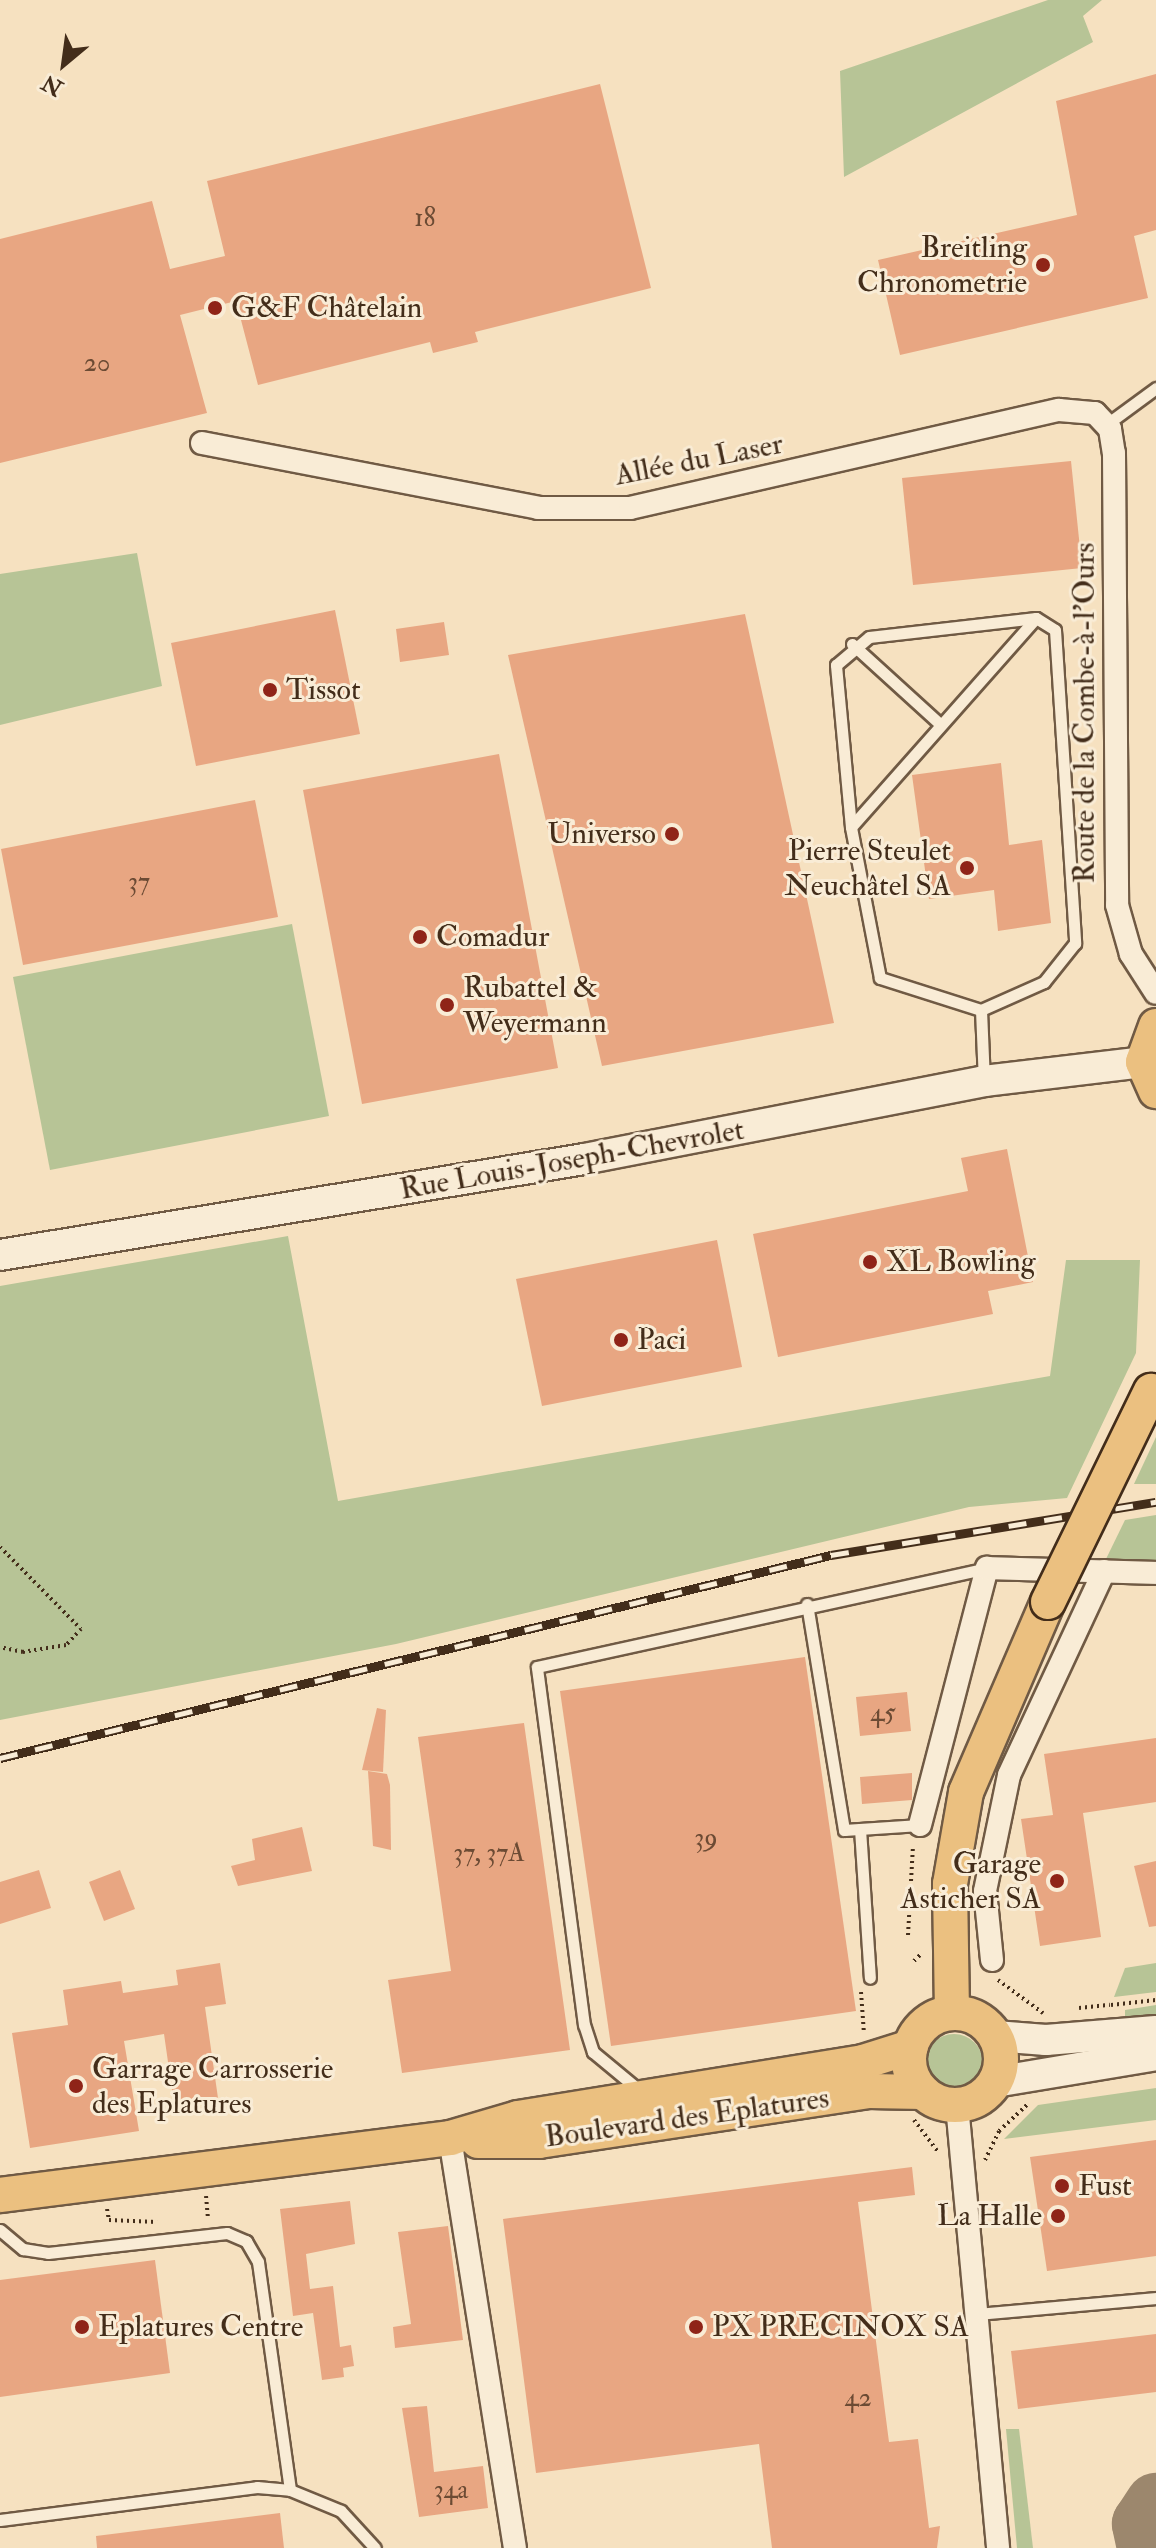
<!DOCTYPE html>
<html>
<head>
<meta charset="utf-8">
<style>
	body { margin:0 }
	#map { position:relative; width:1156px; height:2548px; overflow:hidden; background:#f6e1c0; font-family:"IM FELL Double Pica",serif }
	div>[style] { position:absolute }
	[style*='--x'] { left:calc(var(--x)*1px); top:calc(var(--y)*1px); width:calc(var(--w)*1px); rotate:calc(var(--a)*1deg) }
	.green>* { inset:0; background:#b7c496 }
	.round { border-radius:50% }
	.taxiway>* { height:62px; margin:-31px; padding:0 31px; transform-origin:31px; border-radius:31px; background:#9c876d }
	.building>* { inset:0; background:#e8a682 }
	.path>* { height:4px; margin-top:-2px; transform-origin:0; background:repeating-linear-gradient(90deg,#432d1a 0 2px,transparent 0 6px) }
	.roads { filter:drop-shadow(2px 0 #705a44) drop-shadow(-2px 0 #705a44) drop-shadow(0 2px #705a44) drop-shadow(0 -2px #705a44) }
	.lane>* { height:11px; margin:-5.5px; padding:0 5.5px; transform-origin:5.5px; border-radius:5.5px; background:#f9ecd6 }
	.street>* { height:22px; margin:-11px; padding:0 11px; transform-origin:11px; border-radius:11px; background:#f9ecd6 }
	.secondary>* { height:30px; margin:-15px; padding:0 15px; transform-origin:15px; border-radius:15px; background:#f9ecd6 }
	.primary>* { height:34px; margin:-17px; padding:0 17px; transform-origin:17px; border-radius:17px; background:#ebc080 }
	.primary>.ring { margin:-17px; padding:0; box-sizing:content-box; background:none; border:34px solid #ebc080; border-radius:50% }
	.rail>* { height:9px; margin-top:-4.5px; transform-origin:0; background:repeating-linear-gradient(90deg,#f9ecd6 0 18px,#432d1a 0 36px); box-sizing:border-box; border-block:2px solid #432d1a }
	.bridges { filter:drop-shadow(2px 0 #432d1a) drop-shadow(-2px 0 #432d1a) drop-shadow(0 2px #432d1a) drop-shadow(0 -2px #432d1a) }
	.primary-bridge>* { height:34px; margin:-17px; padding:0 17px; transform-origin:17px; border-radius:17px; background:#ebc080 }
	.dots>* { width:22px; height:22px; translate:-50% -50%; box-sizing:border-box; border:4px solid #f9ecd6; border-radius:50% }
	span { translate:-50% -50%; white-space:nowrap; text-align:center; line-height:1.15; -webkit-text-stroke:6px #f9ecd6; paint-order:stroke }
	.number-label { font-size:26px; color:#6c4b34 }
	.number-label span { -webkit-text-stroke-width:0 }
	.poi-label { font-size:30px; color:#432d1a }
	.right { translate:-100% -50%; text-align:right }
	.left { translate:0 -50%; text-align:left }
	.street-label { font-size:30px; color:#432d1a }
	.north { position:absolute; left:24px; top:24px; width:80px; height:80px; -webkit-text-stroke:6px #f9ecd6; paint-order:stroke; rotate:209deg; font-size:22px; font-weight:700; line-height:32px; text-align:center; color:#432d1a }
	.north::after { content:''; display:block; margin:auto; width:28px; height:36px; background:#432d1a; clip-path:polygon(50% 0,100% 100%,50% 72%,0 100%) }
</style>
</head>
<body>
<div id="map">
	<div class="green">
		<i style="clip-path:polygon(1048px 0,1102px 0,1083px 16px,1093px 42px,844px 177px,840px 71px)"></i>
		<i style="clip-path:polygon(137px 553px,162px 686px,0 725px,0 574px)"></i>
		<i style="clip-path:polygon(292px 924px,329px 1116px,50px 1170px,13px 977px)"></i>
		<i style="clip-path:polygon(288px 1236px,338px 1501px,1050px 1376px,1066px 1260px,1140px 1260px,1136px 1353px,1067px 1498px,969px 1507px,396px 1644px,0 1720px,0 1286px)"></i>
		<i style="clip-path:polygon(1156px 1437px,1156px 1484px,1134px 1484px)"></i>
		<i style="clip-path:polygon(1156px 1515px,1156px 1562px,1106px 1559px,1125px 1520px)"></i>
		<i style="clip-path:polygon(1156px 1963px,1156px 1992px,1114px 1997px,1125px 1968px)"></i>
		<i style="clip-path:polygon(1156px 2005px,1156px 2022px,1125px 2026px,1125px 2010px)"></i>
		<i class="round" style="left:925px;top:2034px;width:58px;height:58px"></i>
		<i style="clip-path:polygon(1156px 2088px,1156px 2120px,1004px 2139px,1038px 2105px)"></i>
		<i style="clip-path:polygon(1006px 2429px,1019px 2429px,1033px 2548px,1017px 2548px)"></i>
	</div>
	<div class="taxiway">
		<i style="--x:1148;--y:2548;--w:25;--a:-102"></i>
		<i style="--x:1143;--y:2524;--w:24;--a:-57"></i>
	</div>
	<div class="building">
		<i style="clip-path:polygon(1156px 74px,1156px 230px,1134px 236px,1148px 298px,900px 355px,878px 260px,1077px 215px,1056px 101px)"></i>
		<i style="clip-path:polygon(600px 84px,651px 288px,475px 332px,478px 342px,433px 353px,430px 342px,258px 385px,236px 301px,180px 315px,207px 413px,0 463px,0 239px,152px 201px,170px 269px,225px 256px,207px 181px)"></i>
		<i style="clip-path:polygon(1071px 461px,1082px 568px,913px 585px,902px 478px)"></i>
		<i style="clip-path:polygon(335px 610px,360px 734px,196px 766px,171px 643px)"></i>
		<i style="clip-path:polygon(745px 614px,834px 1023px,602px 1066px,508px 655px)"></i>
		<i style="clip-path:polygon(444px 622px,449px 655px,400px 662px,396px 629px)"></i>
		<i style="clip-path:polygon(499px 754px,558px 1068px,362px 1104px,303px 790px)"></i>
		<i style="clip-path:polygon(1001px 763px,1009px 845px,1042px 840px,1051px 923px,998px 931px,994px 890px,929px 899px,912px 775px)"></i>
		<i style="clip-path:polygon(255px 800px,278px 917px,23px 965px,1px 849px)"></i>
		<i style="clip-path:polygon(1007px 1149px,1033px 1282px,988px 1291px,993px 1314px,778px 1357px,753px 1234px,968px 1191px,961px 1158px)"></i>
		<i style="clip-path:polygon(717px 1240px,742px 1367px,542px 1406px,516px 1279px)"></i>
		<i style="clip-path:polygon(805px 1657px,856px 2011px,611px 2046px,560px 1691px)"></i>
		<i style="clip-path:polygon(907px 1692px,911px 1731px,860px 1736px,856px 1697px)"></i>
		<i style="clip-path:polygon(377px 1708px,386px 1710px,383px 1772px,362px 1770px)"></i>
		<i style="clip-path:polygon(524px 1723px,570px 2050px,402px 2073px,388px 1980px,451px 1971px,418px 1737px)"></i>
		<i style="clip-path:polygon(1156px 1738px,1156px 1802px,1083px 1813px,1101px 1937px,1040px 1946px,1021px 1819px,1053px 1815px,1044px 1754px)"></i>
		<i style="clip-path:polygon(368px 1771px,387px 1774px,390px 1785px,391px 1850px,373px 1846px)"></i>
		<i style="clip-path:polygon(912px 1773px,912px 1800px,862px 1804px,860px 1777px)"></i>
		<i style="clip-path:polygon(302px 1827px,312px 1871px,238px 1886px,231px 1866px,255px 1860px,252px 1839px)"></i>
		<i style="clip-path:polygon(1156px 1861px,1156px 1926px,1149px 1927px,1134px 1866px)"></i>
		<i style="clip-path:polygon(39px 1870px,51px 1908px,0 1924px,0 1882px)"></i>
		<i style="clip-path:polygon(120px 1870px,135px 1909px,104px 1921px,89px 1882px)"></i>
		<i style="clip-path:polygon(220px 1963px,226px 2004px,205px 2007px,218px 2098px,174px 2104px,164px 2034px,124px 2041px,139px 2131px,30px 2148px,12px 2033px,68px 2025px,63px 1990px,121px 1981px,123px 1993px,178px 1985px,176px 1970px)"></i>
		<i style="clip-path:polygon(1156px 2140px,1156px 2256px,1047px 2271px,1030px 2157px)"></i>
		<i style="clip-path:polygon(912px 2167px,915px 2195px,858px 2202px,889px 2442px,918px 2439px,929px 2528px,940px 2526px,937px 2548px,772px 2548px,759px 2444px,536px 2473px,503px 2219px)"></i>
		<i style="clip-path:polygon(350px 2201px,355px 2244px,306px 2254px,310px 2289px,333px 2286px,340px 2347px,351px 2345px,354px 2366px,343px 2368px,344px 2377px,322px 2380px,313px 2313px,293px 2316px,280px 2209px)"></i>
		<i style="clip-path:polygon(448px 2226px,463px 2340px,395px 2348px,393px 2327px,411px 2324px,398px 2232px)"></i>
		<i style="clip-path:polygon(155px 2260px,170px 2373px,0 2397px,0 2280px)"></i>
		<i style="clip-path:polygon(1156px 2334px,1156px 2392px,1018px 2409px,1011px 2351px)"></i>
		<i style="clip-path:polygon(427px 2406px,434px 2472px,483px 2466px,488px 2508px,419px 2517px,402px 2408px)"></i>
		<i style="clip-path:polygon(280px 2513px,284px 2548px,97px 2548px,96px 2536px)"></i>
	</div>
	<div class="path">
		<i style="--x:0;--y:1547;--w:115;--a:45.4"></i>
		<i style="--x:81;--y:1629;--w:22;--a:133"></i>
		<i style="--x:66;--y:1645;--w:44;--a:170.8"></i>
		<i style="--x:23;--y:1652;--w:24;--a:-168"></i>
		<i style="--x:908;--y:1935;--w:89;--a:-86.8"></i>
		<i style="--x:914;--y:1961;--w:11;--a:-45"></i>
		<i style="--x:998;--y:1980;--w:56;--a:36.3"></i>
		<i style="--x:861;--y:1992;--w:42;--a:85.9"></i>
		<i style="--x:1111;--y:2005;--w:45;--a:-6.3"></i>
		<i style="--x:1079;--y:2008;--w:31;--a:-6"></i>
		<i style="--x:914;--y:2120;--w:39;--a:53"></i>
		<i style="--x:985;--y:2160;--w:32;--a:-64"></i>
		<i style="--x:999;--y:2131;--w:38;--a:-43"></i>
		<i style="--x:206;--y:2196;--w:23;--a:85"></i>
		<i style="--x:107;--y:2209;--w:11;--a:80"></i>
		<i style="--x:109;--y:2220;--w:48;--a:2.4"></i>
	</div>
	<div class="roads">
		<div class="lane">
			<i style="--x:1107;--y:424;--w:61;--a:-36.3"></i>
			<i style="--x:852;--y:644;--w:120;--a:42.3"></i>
			<i style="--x:851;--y:827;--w:279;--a:-48.5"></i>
			<i style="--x:981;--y:1010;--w:106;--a:-162.4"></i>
			<i style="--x:880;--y:978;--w:154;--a:-100.9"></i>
			<i style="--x:851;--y:827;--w:163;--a:-95.3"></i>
			<i style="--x:836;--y:665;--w:43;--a:-40.3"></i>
			<i style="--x:869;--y:637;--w:168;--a:-6.5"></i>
			<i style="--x:1036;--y:618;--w:22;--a:32"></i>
			<i style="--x:1055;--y:630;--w:314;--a:86.3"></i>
			<i style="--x:1075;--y:943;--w:50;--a:128.5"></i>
			<i style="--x:1044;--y:982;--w:69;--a:156"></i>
			<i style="--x:981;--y:1010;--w:71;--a:87.6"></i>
			<i style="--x:807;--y:1604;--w:229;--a:80.7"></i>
			<i style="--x:844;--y:1830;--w:76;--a:-3.8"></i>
			<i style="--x:860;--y:1829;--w:149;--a:86.2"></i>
			<i style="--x:639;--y:2090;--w:60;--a:-140.4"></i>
			<i style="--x:593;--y:2052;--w:28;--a:-108"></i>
			<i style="--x:584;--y:2025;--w:361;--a:-97.5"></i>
			<i style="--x:537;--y:1667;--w:461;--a:-12.4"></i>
			<i style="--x:0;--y:2230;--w:30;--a:40"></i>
			<i style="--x:23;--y:2249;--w:25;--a:9"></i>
			<i style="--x:48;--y:2253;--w:180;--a:-6.4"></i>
			<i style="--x:227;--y:2233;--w:21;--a:23"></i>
			<i style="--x:246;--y:2241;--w:24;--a:60"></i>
			<i style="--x:258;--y:2262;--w:230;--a:82"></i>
			<i style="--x:977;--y:2314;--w:180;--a:-5.1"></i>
			<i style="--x:0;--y:2520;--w:259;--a:-7.3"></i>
			<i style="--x:257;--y:2487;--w:33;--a:5"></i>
			<i style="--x:290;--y:2490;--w:55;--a:22.4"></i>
			<i style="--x:341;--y:2511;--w:50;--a:47.4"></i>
		</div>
		<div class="street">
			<i style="--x:202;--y:443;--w:342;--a:10.9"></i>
			<i style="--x:538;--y:508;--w:92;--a:0"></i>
			<i style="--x:630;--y:508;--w:440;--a:-12.9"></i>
			<i style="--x:1059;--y:410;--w:36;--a:5"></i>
			<i style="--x:1095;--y:413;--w:22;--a:47"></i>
			<i style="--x:1110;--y:429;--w:24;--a:81"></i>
			<i style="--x:1114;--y:453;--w:452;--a:89.6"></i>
			<i style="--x:1117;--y:905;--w:51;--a:74.1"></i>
			<i style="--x:1131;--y:954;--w:46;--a:57.3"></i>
			<i style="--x:920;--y:1825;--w:266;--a:-75.4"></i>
			<i style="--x:987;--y:1568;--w:169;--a:1.7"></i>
			<i style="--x:992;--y:1960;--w:69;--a:-95.8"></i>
			<i style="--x:985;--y:1891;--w:118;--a:-78.3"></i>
			<i style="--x:1009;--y:1775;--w:225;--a:-65"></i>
			<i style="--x:957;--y:2105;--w:445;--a:84.7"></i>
			<i style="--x:450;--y:2138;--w:415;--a:81"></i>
		</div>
		<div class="secondary">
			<i style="--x:0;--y:1255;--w:592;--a:-9.33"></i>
			<i style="--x:584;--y:1159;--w:408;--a:-11"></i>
			<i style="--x:984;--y:1081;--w:160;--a:-6.8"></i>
			<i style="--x:995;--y:2036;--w:51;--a:4.5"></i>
			<i style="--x:1046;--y:2040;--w:110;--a:-4.7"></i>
			<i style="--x:995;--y:2082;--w:163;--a:-9.5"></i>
		</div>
		<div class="primary">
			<i style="--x:1156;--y:1026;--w:38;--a:110"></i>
			<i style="--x:1143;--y:1062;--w:32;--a:66"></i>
			<i style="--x:952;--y:2013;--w:129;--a:-90.9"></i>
			<i style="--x:950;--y:1884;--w:93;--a:-80.1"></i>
			<i style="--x:966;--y:1792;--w:207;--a:-66.7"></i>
			<i class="ring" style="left:909px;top:2013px;width:58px;height:58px"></i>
			<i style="--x:478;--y:2141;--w:61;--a:0"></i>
			<i style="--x:539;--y:2141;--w:334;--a:-8.6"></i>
			<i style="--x:869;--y:2091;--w:54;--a:1.1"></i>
			<i style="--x:0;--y:2195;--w:454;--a:-7.2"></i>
			<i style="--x:450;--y:2138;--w:71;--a:-16.4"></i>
			<i style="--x:518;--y:2118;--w:350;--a:-9.2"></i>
			<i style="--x:863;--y:2062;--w:50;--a:-17.4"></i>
		</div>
	</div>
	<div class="rail">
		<i style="--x:0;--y:1758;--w:855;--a:-13.73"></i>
		<i style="--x:831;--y:1555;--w:329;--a:-9.3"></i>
	</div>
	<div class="bridges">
		<div class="primary-bridge">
			<i style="--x:1048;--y:1602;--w:235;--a:-64"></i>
		</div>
	</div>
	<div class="dots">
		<i style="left:1043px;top:265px;background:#8f2418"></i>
		<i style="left:215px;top:308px;background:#8f2418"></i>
		<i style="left:270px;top:690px;background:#8f2418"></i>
		<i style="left:672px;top:834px;background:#8f2418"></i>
		<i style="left:967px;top:868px;background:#8f2418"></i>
		<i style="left:420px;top:937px;background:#8f2418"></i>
		<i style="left:447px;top:1005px;background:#8f2418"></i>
		<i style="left:870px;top:1262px;background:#8f2418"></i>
		<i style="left:621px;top:1340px;background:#8f2418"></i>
		<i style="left:1057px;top:1881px;background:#8f2418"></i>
		<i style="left:76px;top:2086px;background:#8f2418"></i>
		<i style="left:1062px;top:2186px;background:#8f2418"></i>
		<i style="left:1058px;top:2216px;background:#8f2418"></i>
		<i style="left:82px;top:2327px;background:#8f2418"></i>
		<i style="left:696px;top:2327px;background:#8f2418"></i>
	</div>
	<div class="number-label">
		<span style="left:425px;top:219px">18</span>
		<span style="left:97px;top:364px">20</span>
		<span style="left:139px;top:883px">37</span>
		<span style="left:883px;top:1714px">45</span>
		<span style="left:706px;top:1839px">39</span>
		<span style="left:489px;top:1854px">37, 37A</span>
		<span style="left:858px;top:2399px">42</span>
		<span style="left:451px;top:2491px">34a</span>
	</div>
	<div class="poi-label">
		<span class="right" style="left:1027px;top:265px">Breitling<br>Chronometrie</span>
		<span class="left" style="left:231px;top:308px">G&amp;F Châtelain</span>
		<span class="left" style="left:286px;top:690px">Tissot</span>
		<span class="right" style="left:656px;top:834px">Universo</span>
		<span class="right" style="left:951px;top:868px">Pierre Steulet<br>Neuchâtel SA</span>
		<span class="left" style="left:436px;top:937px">Comadur</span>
		<span class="left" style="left:463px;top:1005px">Rubattel &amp;<br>Weyermann</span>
		<span class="left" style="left:886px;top:1262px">XL Bowling</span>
		<span class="left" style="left:637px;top:1340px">Paci</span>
		<span class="right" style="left:1041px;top:1881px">Garage<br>Asticher SA</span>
		<span class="left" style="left:92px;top:2086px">Garrage Carrosserie<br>des Eplatures</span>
		<span class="left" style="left:1078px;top:2186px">Fust</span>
		<span class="right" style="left:1042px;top:2216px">La Halle</span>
		<span class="left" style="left:98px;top:2327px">Eplatures Centre</span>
		<span class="left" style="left:712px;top:2327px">PX PRECINOX SA</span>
	</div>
	<div class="street-label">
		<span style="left:699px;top:460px;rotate:-11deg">Allée du Laser</span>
		<span style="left:1085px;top:713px;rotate:-90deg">Route de la Combe-à-l'Ours</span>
		<span style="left:572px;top:1160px;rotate:-10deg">Rue Louis-Joseph-Chevrolet</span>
		<span style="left:687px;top:2118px;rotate:-8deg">Boulevard des Eplatures</span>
	</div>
	<div class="north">N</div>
</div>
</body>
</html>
